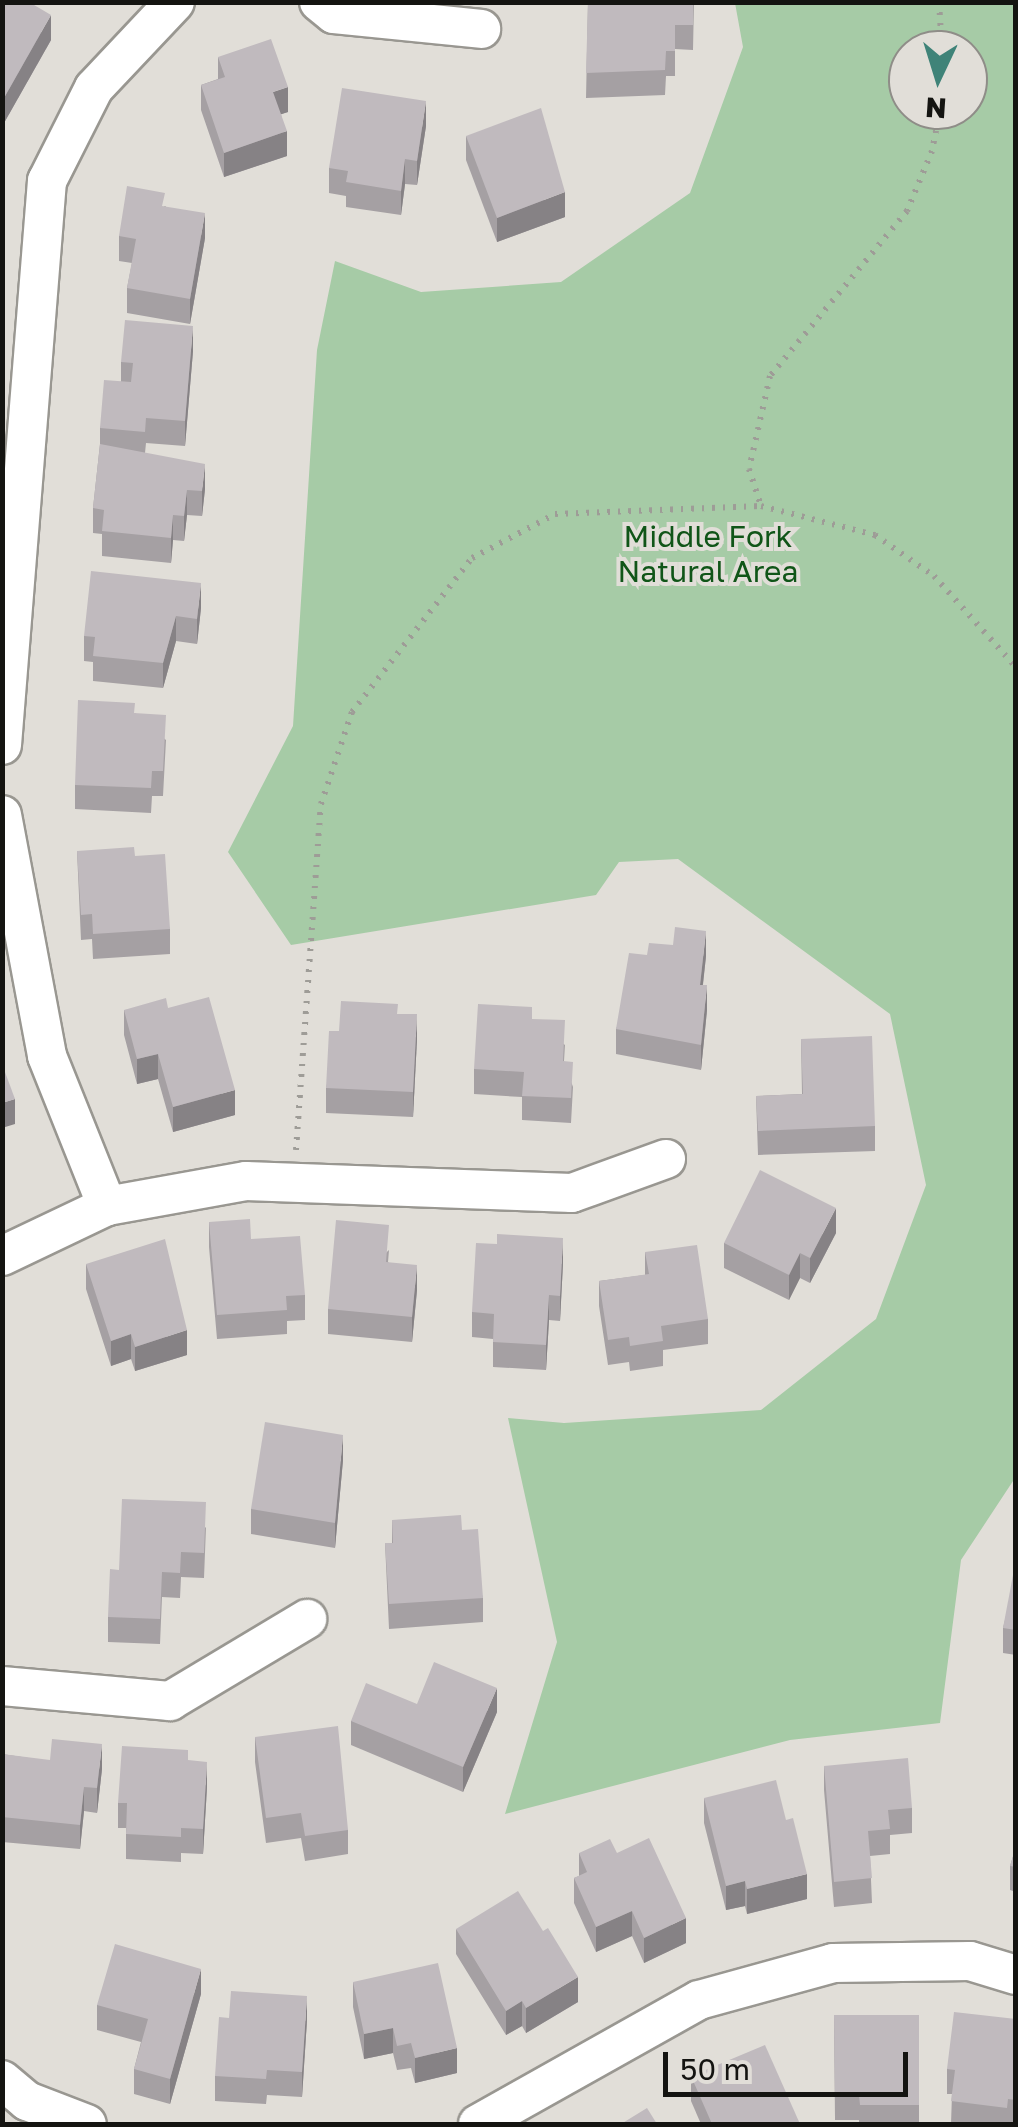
<!DOCTYPE html>
<html>
<head>
<meta charset="utf-8">
<style>
	body { margin:0 }
	#map { position:relative; width:1018px; height:2127px; overflow:hidden; background:#e1ded8; font-family:"Golos Text",sans-serif }
	div>[style] { position:absolute }
	[style*='--x'] { left:calc(var(--x)*1px); top:calc(var(--y)*1px); width:calc(var(--w)*1px); rotate:calc(var(--a)*1deg) }
	.green>* { inset:0; background:#a6cba6 }
	.path>* { height:6px; margin-top:-3px; transform-origin:0; background:repeating-linear-gradient(90deg,#9e9c97 0 2.5px,transparent 0 10.5px) }
	.roads { filter:drop-shadow(2px 0 #999791) drop-shadow(-2px 0 #999791) drop-shadow(0 2px #999791) drop-shadow(0 -2px #999791) }
	.minor>* { height:38px; margin:-19px; padding:0 19px; transform-origin:19px; border-radius:19px; background:#fff }
	.wall>* { inset:0; background:#a5a0a3 }
	.shaded-wall>* { inset:0; background:#868285 }
	.building>* { inset:0; background:#c0babe }
	span { translate:-50% -50%; white-space:nowrap; text-align:center; line-height:1.15; -webkit-text-stroke:8px #e1ded8; paint-order:stroke }
	.park-label { font-size:30px; color:#105518 }
	.frame { position:absolute; inset:0; border:5px solid #141411; pointer-events:none }
	.north { position:absolute; left:888px; top:30px; width:100px; height:100px; box-sizing:border-box; background:#e1ded8; border:2px solid #8f8d88; border-radius:50%; rotate:184deg; font-size:28px; font-weight:700; line-height:40px; text-align:center; color:#141411 }
	.north::after { content:''; display:block; margin:auto; width:35px; height:45px; background:#3f8378; clip-path:polygon(50% 0,100% 100%,50% 72%,0 100%) }
	.scale { position:absolute; left:663px; top:2052px; width:245px; height:45px; box-sizing:border-box; border:5px solid #141411; border-top:0; padding-left:12px; font-size:30px; line-height:35px; white-space:nowrap; color:#141411; -webkit-text-stroke:8px #e1ded8; paint-order:stroke }
</style>
</head>
<body>
<div id="map">
	<div class="green">
		<i style="clip-path:polygon(evenodd,735px 3px,1015px 3px,1015px 1478px,961px 1560px,940px 1723px,790px 1740px,505px 1814px,557px 1642px,508px 1418px,564px 1423px,761px 1410px,876px 1319px,926px 1185px,890px 1014px,678px 859px,619px 862px,596px 895px,291px 945px,228px 852px,293px 726px,317px 350px,335px 261px,421px 292px,561px 282px,690px 193px,743px 47px,735px 3px,908px 50px,968px 50px,968px 110px,908px 110px,908px 50px)"></i>
	</div>
	<div class="path">
		<i style="--x:939;--y:2;--w:48;--a:86.4"></i>
		<i style="--x:940;--y:110;--w:42;--a:101"></i>
		<i style="--x:932;--y:151;--w:65;--a:112.6"></i>
		<i style="--x:907;--y:211;--w:214;--a:129.7"></i>
		<i style="--x:770;--y:376;--w:95;--a:102.7"></i>
		<i style="--x:749;--y:469;--w:39;--a:72"></i>
		<i style="--x:761;--y:506;--w:118;--a:14.3"></i>
		<i style="--x:875;--y:535;--w:72;--a:34.8"></i>
		<i style="--x:934;--y:576;--w:122;--a:48"></i>
		<i style="--x:296;--y:1150;--w:347;--a:-85.9"></i>
		<i style="--x:321;--y:804;--w:97;--a:-71.4"></i>
		<i style="--x:352;--y:712;--w:195;--a:-52.1"></i>
		<i style="--x:472;--y:558;--w:94;--a:-27.9"></i>
		<i style="--x:555;--y:514;--w:206;--a:-2.2"></i>
	</div>
	<div class="roads">
		<div class="minor">
			<i style="--x:319;--y:2;--w:19;--a:39"></i>
			<i style="--x:334;--y:14;--w:148;--a:5.8"></i>
			<i style="--x:2;--y:745;--w:566;--a:-85.44"></i>
			<i style="--x:47;--y:181;--w:104;--a:-63.2"></i>
			<i style="--x:94;--y:88;--w:118;--a:-46.7"></i>
			<i style="--x:2;--y:815;--w:245;--a:79.4"></i>
			<i style="--x:47;--y:1056;--w:162;--a:68.2"></i>
			<i style="--x:2;--y:1256;--w:116;--a:-25.5"></i>
			<i style="--x:107;--y:1206;--w:141;--a:-10.2"></i>
			<i style="--x:246;--y:1181;--w:326;--a:2.1"></i>
			<i style="--x:572;--y:1193;--w:100;--a:-19.9"></i>
			<i style="--x:2;--y:1686;--w:169;--a:5.1"></i>
			<i style="--x:170;--y:1701;--w:160;--a:-30.9"></i>
			<i style="--x:2;--y:2080;--w:33;--a:40"></i>
			<i style="--x:27;--y:2101;--w:64;--a:21"></i>
			<i style="--x:478;--y:2124;--w:253;--a:-29.3"></i>
			<i style="--x:699;--y:2000;--w:139;--a:-15.4"></i>
			<i style="--x:833;--y:1963;--w:137;--a:-0.8"></i>
			<i style="--x:970;--y:1961;--w:48;--a:16.9"></i>
		</div>
	</div>
	<div class="wall">
		<i style="clip-path:polygon(2px 2px,51px 40px,4px 123px,2px 122px)"></i>
		<i style="clip-path:polygon(588px 2px,694px 2px,693px 50px,675px 49px,675px 76px,666px 76px,665px 95px,586px 98px)"></i>
		<i style="clip-path:polygon(218px 57px,288px 112px,281px 114px,287px 156px,224px 177px,201px 110px,201px 85px,218px 79px)"></i>
		<i style="clip-path:polygon(426px 126px,417px 185px,405px 184px,401px 215px,346px 207px,346px 196px,329px 193px,329px 168px)"></i>
		<i style="clip-path:polygon(466px 136px,565px 217px,497px 242px,466px 160px)"></i>
		<i style="clip-path:polygon(165px 206px,205px 238px,190px 324px,127px 313px,127px 288px,132px 263px,119px 261px,119px 236px)"></i>
		<i style="clip-path:polygon(193px 351px,185px 446px,146px 443px,145px 453px,205px 489px,202px 516px,187px 515px,184px 541px,173px 540px,171px 563px,102px 556px,102px 534px,93px 533px,93px 508px,100px 444px,100px 428px,121px 381px,121px 362px)"></i>
		<i style="clip-path:polygon(201px 608px,197px 644px,176px 641px,163px 688px,93px 681px,93px 662px,84px 661px,84px 636px)"></i>
		<i style="clip-path:polygon(135px 713px,166px 740px,163px 796px,152px 796px,151px 813px,75px 809px,75px 785px)"></i>
		<i style="clip-path:polygon(77px 851px,135px 856px,170px 929px,170px 954px,93px 959px,92px 939px,81px 940px)"></i>
		<i style="clip-path:polygon(647px 955px,706px 956px,703px 985px,707px 1010px,701px 1070px,616px 1054px,616px 1029px)"></i>
		<i style="clip-path:polygon(168px 1008px,235px 1115px,173px 1132px,158px 1079px,137px 1084px,124px 1035px,124px 1010px)"></i>
		<i style="clip-path:polygon(398px 1014px,417px 1039px,413px 1117px,326px 1113px,326px 1088px,339px 1031px)"></i>
		<i style="clip-path:polygon(532px 1019px,565px 1045px,564px 1061px,573px 1087px,571px 1123px,522px 1120px,522px 1097px,474px 1094px,474px 1069px)"></i>
		<i style="clip-path:polygon(801px 1039px,875px 1126px,875px 1151px,758px 1155px,756px 1096px,802px 1094px)"></i>
		<i style="clip-path:polygon(209px 1222px,251px 1239px,305px 1295px,305px 1320px,287px 1321px,287px 1334px,217px 1339px,209px 1247px)"></i>
		<i style="clip-path:polygon(836px 1233px,810px 1283px,800px 1278px,789px 1300px,724px 1268px,724px 1243px)"></i>
		<i style="clip-path:polygon(389px 1250px,388px 1262px,417px 1290px,412px 1342px,328px 1334px,328px 1309px)"></i>
		<i style="clip-path:polygon(645px 1252px,708px 1319px,708px 1344px,663px 1350px,663px 1366px,630px 1371px,629px 1362px,608px 1365px,599px 1306px,599px 1281px,645px 1275px)"></i>
		<i style="clip-path:polygon(563px 1263px,560px 1321px,549px 1320px,546px 1370px,493px 1367px,493px 1339px,472px 1337px,472px 1312px)"></i>
		<i style="clip-path:polygon(86px 1264px,187px 1355px,135px 1371px,131px 1359px,111px 1366px,86px 1289px)"></i>
		<i style="clip-path:polygon(343px 1460px,335px 1548px,251px 1534px,251px 1509px)"></i>
		<i style="clip-path:polygon(392px 1520px,462px 1530px,483px 1598px,483px 1622px,389px 1629px,385px 1543px,392px 1543px)"></i>
		<i style="clip-path:polygon(206px 1527px,204px 1578px,181px 1577px,180px 1598px,162px 1597px,160px 1644px,108px 1642px,108px 1617px)"></i>
		<i style="clip-path:polygon(1016px 1576px,1016px 1655px,1003px 1653px,1003px 1628px)"></i>
		<i style="clip-path:polygon(417px 1704px,497px 1712px,463px 1792px,351px 1745px,351px 1721px)"></i>
		<i style="clip-path:polygon(255px 1737px,348px 1830px,348px 1854px,305px 1861px,301px 1838px,266px 1843px,255px 1762px)"></i>
		<i style="clip-path:polygon(2px 1754px,102px 1769px,97px 1813px,84px 1811px,80px 1849px,2px 1842px)"></i>
		<i style="clip-path:polygon(188px 1761px,207px 1787px,203px 1854px,181px 1853px,181px 1862px,126px 1859px,126px 1828px,118px 1828px,118px 1803px)"></i>
		<i style="clip-path:polygon(824px 1766px,912px 1808px,912px 1833px,890px 1835px,890px 1854px,870px 1856px,872px 1903px,834px 1907px,824px 1790px)"></i>
		<i style="clip-path:polygon(704px 1798px,807px 1899px,747px 1914px,745px 1906px,726px 1910px,704px 1823px)"></i>
		<i style="clip-path:polygon(1016px 1847px,1016px 1892px,1010px 1890px,1010px 1866px)"></i>
		<i style="clip-path:polygon(579px 1853px,617px 1853px,686px 1943px,644px 1963px,632px 1936px,596px 1952px,574px 1903px,574px 1878px,579px 1876px)"></i>
		<i style="clip-path:polygon(456px 1929px,578px 2002px,526px 2033px,522px 2026px,506px 2035px,456px 1954px)"></i>
		<i style="clip-path:polygon(353px 1982px,457px 2073px,415px 2083px,411px 2068px,397px 2070px,393px 2053px,364px 2059px,353px 2007px)"></i>
		<i style="clip-path:polygon(201px 1994px,170px 2104px,134px 2094px,134px 2069px,141px 2042px,97px 2030px,97px 2005px)"></i>
		<i style="clip-path:polygon(834px 2015px,919px 2015px,919px 2124px,859px 2124px,859px 2120px,835px 2120px)"></i>
		<i style="clip-path:polygon(1016px 2019px,1016px 2124px,951px 2124px,952px 2094px,947px 2094px,947px 2069px)"></i>
		<i style="clip-path:polygon(307px 2020px,302px 2097px,267px 2095px,266px 2104px,215px 2101px,215px 2076px)"></i>
		<i style="clip-path:polygon(691px 2076px,800px 2124px,701px 2124px,691px 2101px)"></i>
	</div>
	<div class="shaded-wall">
		<i style="clip-path:polygon(51px 15px,51px 40px,4px 123px,4px 98px)"></i>
		<i style="clip-path:polygon(288px 87px,288px 112px,273px 117px,273px 92px)"></i>
		<i style="clip-path:polygon(426px 101px,426px 126px,417px 185px,417px 161px)"></i>
		<i style="clip-path:polygon(287px 131px,287px 156px,224px 177px,224px 153px)"></i>
		<i style="clip-path:polygon(405px 159px,405px 184px,401px 215px,401px 191px)"></i>
		<i style="clip-path:polygon(565px 192px,565px 217px,497px 242px,497px 218px)"></i>
		<i style="clip-path:polygon(205px 213px,205px 238px,190px 324px,190px 299px)"></i>
		<i style="clip-path:polygon(193px 326px,193px 351px,185px 446px,185px 421px)"></i>
		<i style="clip-path:polygon(205px 464px,205px 489px,202px 516px,202px 491px)"></i>
		<i style="clip-path:polygon(187px 490px,187px 515px,184px 541px,184px 516px)"></i>
		<i style="clip-path:polygon(173px 515px,173px 540px,171px 563px,171px 538px)"></i>
		<i style="clip-path:polygon(201px 583px,201px 608px,197px 644px,197px 619px)"></i>
		<i style="clip-path:polygon(176px 616px,176px 641px,163px 688px,163px 663px)"></i>
		<i style="clip-path:polygon(706px 931px,706px 956px,700px 1009px,700px 985px)"></i>
		<i style="clip-path:polygon(707px 985px,707px 1010px,701px 1070px,701px 1045px)"></i>
		<i style="clip-path:polygon(417px 1014px,417px 1039px,413px 1117px,413px 1092px)"></i>
		<i style="clip-path:polygon(158px 1054px,158px 1079px,137px 1084px,137px 1059px)"></i>
		<i style="clip-path:polygon(235px 1090px,235px 1115px,173px 1132px,173px 1107px)"></i>
		<i style="clip-path:polygon(15px 1099px,15px 1124px,2px 1128px,2px 1103px)"></i>
		<i style="clip-path:polygon(836px 1208px,836px 1233px,810px 1283px,810px 1258px)"></i>
		<i style="clip-path:polygon(563px 1238px,563px 1263px,560px 1321px,560px 1296px)"></i>
		<i style="clip-path:polygon(800px 1253px,800px 1278px,789px 1300px,789px 1275px)"></i>
		<i style="clip-path:polygon(417px 1265px,417px 1290px,412px 1342px,412px 1317px)"></i>
		<i style="clip-path:polygon(549px 1295px,549px 1320px,546px 1370px,546px 1345px)"></i>
		<i style="clip-path:polygon(187px 1330px,187px 1355px,135px 1371px,135px 1347px)"></i>
		<i style="clip-path:polygon(131px 1334px,131px 1359px,111px 1366px,111px 1341px)"></i>
		<i style="clip-path:polygon(343px 1435px,343px 1460px,335px 1548px,335px 1523px)"></i>
		<i style="clip-path:polygon(497px 1688px,497px 1712px,463px 1792px,463px 1767px)"></i>
		<i style="clip-path:polygon(102px 1744px,102px 1769px,97px 1813px,97px 1788px)"></i>
		<i style="clip-path:polygon(207px 1762px,207px 1787px,203px 1854px,203px 1829px)"></i>
		<i style="clip-path:polygon(84px 1787px,84px 1811px,80px 1849px,80px 1825px)"></i>
		<i style="clip-path:polygon(807px 1874px,807px 1899px,747px 1914px,747px 1889px)"></i>
		<i style="clip-path:polygon(745px 1881px,745px 1906px,726px 1910px,726px 1886px)"></i>
		<i style="clip-path:polygon(632px 1911px,632px 1936px,596px 1952px,596px 1927px)"></i>
		<i style="clip-path:polygon(686px 1918px,686px 1943px,644px 1963px,644px 1938px)"></i>
		<i style="clip-path:polygon(201px 1969px,201px 1994px,170px 2104px,170px 2079px)"></i>
		<i style="clip-path:polygon(578px 1977px,578px 2002px,526px 2033px,526px 2008px)"></i>
		<i style="clip-path:polygon(307px 1996px,307px 2020px,302px 2097px,302px 2072px)"></i>
		<i style="clip-path:polygon(522px 2001px,522px 2026px,506px 2035px,506px 2011px)"></i>
		<i style="clip-path:polygon(393px 2028px,393px 2053px,364px 2059px,364px 2034px)"></i>
		<i style="clip-path:polygon(457px 2048px,457px 2073px,415px 2083px,415px 2058px)"></i>
	</div>
	<div class="building">
		<i style="clip-path:polygon(2px 2px,29px 2px,51px 15px,4px 98px,2px 97px)"></i>
		<i style="clip-path:polygon(588px 2px,693px 2px,693px 25px,675px 25px,675px 51px,666px 51px,665px 70px,586px 73px)"></i>
		<i style="clip-path:polygon(271px 39px,288px 87px,273px 92px,287px 131px,224px 153px,201px 85px,225px 77px,218px 57px)"></i>
		<i style="clip-path:polygon(342px 88px,426px 101px,417px 161px,405px 159px,401px 191px,346px 182px,348px 171px,329px 168px)"></i>
		<i style="clip-path:polygon(541px 108px,565px 192px,497px 218px,466px 136px)"></i>
		<i style="clip-path:polygon(127px 186px,165px 193px,162px 206px,205px 213px,190px 299px,127px 288px,136px 239px,119px 236px)"></i>
		<i style="clip-path:polygon(125px 320px,193px 326px,185px 421px,146px 418px,145px 432px,100px 428px,104px 380px,131px 382px,133px 363px,121px 362px)"></i>
		<i style="clip-path:polygon(100px 444px,205px 464px,202px 491px,187px 490px,184px 516px,173px 515px,171px 538px,102px 531px,104px 510px,93px 508px)"></i>
		<i style="clip-path:polygon(91px 571px,201px 583px,197px 619px,176px 616px,163px 663px,93px 656px,95px 637px,84px 636px)"></i>
		<i style="clip-path:polygon(78px 700px,135px 703px,134px 713px,166px 715px,163px 771px,152px 771px,151px 788px,75px 785px)"></i>
		<i style="clip-path:polygon(134px 847px,135px 856px,165px 854px,170px 929px,93px 934px,92px 914px,81px 915px,77px 851px)"></i>
		<i style="clip-path:polygon(675px 927px,706px 931px,700px 985px,707px 985px,701px 1045px,616px 1029px,629px 953px,647px 955px,649px 943px,673px 945px)"></i>
		<i style="clip-path:polygon(209px 997px,235px 1090px,173px 1107px,158px 1054px,137px 1059px,124px 1010px,166px 998px,168px 1008px)"></i>
		<i style="clip-path:polygon(341px 1001px,398px 1004px,397px 1014px,417px 1014px,413px 1092px,326px 1088px,329px 1031px,339px 1031px)"></i>
		<i style="clip-path:polygon(478px 1004px,532px 1007px,532px 1019px,565px 1020px,563px 1061px,573px 1062px,571px 1098px,522px 1096px,524px 1072px,474px 1069px)"></i>
		<i style="clip-path:polygon(872px 1036px,875px 1126px,758px 1131px,756px 1096px,803px 1094px,801px 1039px)"></i>
		<i style="clip-path:polygon(2px 1064px,15px 1099px,2px 1103px)"></i>
		<i style="clip-path:polygon(760px 1170px,836px 1208px,810px 1258px,800px 1253px,789px 1275px,724px 1243px)"></i>
		<i style="clip-path:polygon(250px 1219px,251px 1239px,300px 1236px,305px 1295px,286px 1296px,287px 1310px,217px 1315px,209px 1222px)"></i>
		<i style="clip-path:polygon(336px 1220px,389px 1225px,386px 1262px,417px 1265px,412px 1317px,328px 1309px)"></i>
		<i style="clip-path:polygon(497px 1234px,563px 1238px,560px 1296px,549px 1295px,546px 1345px,493px 1342px,494px 1314px,472px 1312px,476px 1243px,497px 1244px)"></i>
		<i style="clip-path:polygon(165px 1239px,187px 1330px,135px 1347px,131px 1334px,111px 1341px,86px 1264px)"></i>
		<i style="clip-path:polygon(697px 1245px,708px 1319px,661px 1326px,663px 1341px,630px 1346px,629px 1337px,608px 1340px,599px 1281px,649px 1274px,645px 1252px)"></i>
		<i style="clip-path:polygon(265px 1422px,343px 1435px,335px 1523px,251px 1509px)"></i>
		<i style="clip-path:polygon(122px 1499px,206px 1502px,204px 1553px,181px 1552px,180px 1573px,162px 1572px,160px 1619px,108px 1617px,110px 1569px,119px 1570px)"></i>
		<i style="clip-path:polygon(461px 1515px,462px 1530px,478px 1529px,483px 1598px,389px 1604px,385px 1543px,393px 1543px,392px 1520px)"></i>
		<i style="clip-path:polygon(1013px 1575px,1016px 1576px,1016px 1630px,1003px 1628px)"></i>
		<i style="clip-path:polygon(434px 1662px,497px 1688px,463px 1767px,351px 1721px,366px 1683px,417px 1704px)"></i>
		<i style="clip-path:polygon(338px 1726px,348px 1830px,305px 1836px,301px 1813px,266px 1818px,255px 1737px)"></i>
		<i style="clip-path:polygon(52px 1739px,102px 1744px,97px 1788px,84px 1787px,80px 1825px,2px 1817px,2px 1754px,50px 1760px)"></i>
		<i style="clip-path:polygon(122px 1746px,188px 1750px,188px 1760px,207px 1762px,203px 1829px,181px 1828px,181px 1837px,126px 1834px,127px 1803px,118px 1803px)"></i>
		<i style="clip-path:polygon(908px 1758px,912px 1808px,888px 1810px,890px 1829px,868px 1831px,872px 1878px,834px 1882px,824px 1766px)"></i>
		<i style="clip-path:polygon(776px 1780px,786px 1820px,793px 1818px,807px 1874px,747px 1889px,745px 1881px,726px 1886px,704px 1798px)"></i>
		<i style="clip-path:polygon(649px 1838px,686px 1918px,644px 1938px,632px 1911px,596px 1927px,574px 1878px,587px 1872px,579px 1853px,610px 1839px,617px 1853px)"></i>
		<i style="clip-path:polygon(1016px 1847px,1016px 1867px,1010px 1866px)"></i>
		<i style="clip-path:polygon(518px 1891px,543px 1931px,548px 1928px,578px 1977px,526px 2008px,522px 2001px,506px 2011px,456px 1929px)"></i>
		<i style="clip-path:polygon(115px 1944px,201px 1969px,170px 2079px,134px 2069px,148px 2019px,97px 2005px)"></i>
		<i style="clip-path:polygon(438px 1963px,457px 2048px,415px 2058px,411px 2043px,397px 2046px,393px 2028px,364px 2034px,353px 1982px)"></i>
		<i style="clip-path:polygon(231px 1991px,307px 1996px,302px 2072px,267px 2070px,266px 2079px,215px 2076px,219px 2017px,229px 2018px)"></i>
		<i style="clip-path:polygon(954px 2012px,1016px 2019px,1016px 2100px,1008px 2099px,1007px 2108px,951px 2101px,955px 2070px,947px 2069px)"></i>
		<i style="clip-path:polygon(834px 2015px,919px 2015px,919px 2105px,860px 2105px,859px 2095px,835px 2095px)"></i>
		<i style="clip-path:polygon(765px 2045px,800px 2124px,712px 2124px,691px 2076px)"></i>
		<i style="clip-path:polygon(647px 2108px,657px 2124px,621px 2124px)"></i>
	</div>
	<div class="park-label">
		<span style="left:708px;top:553px">Middle Fork<br>Natural Area</span>
	</div>
	<div class="frame"></div>
	<div class="north">N</div>
	<div class="scale">50 m</div>
</div>
</body>
</html>
